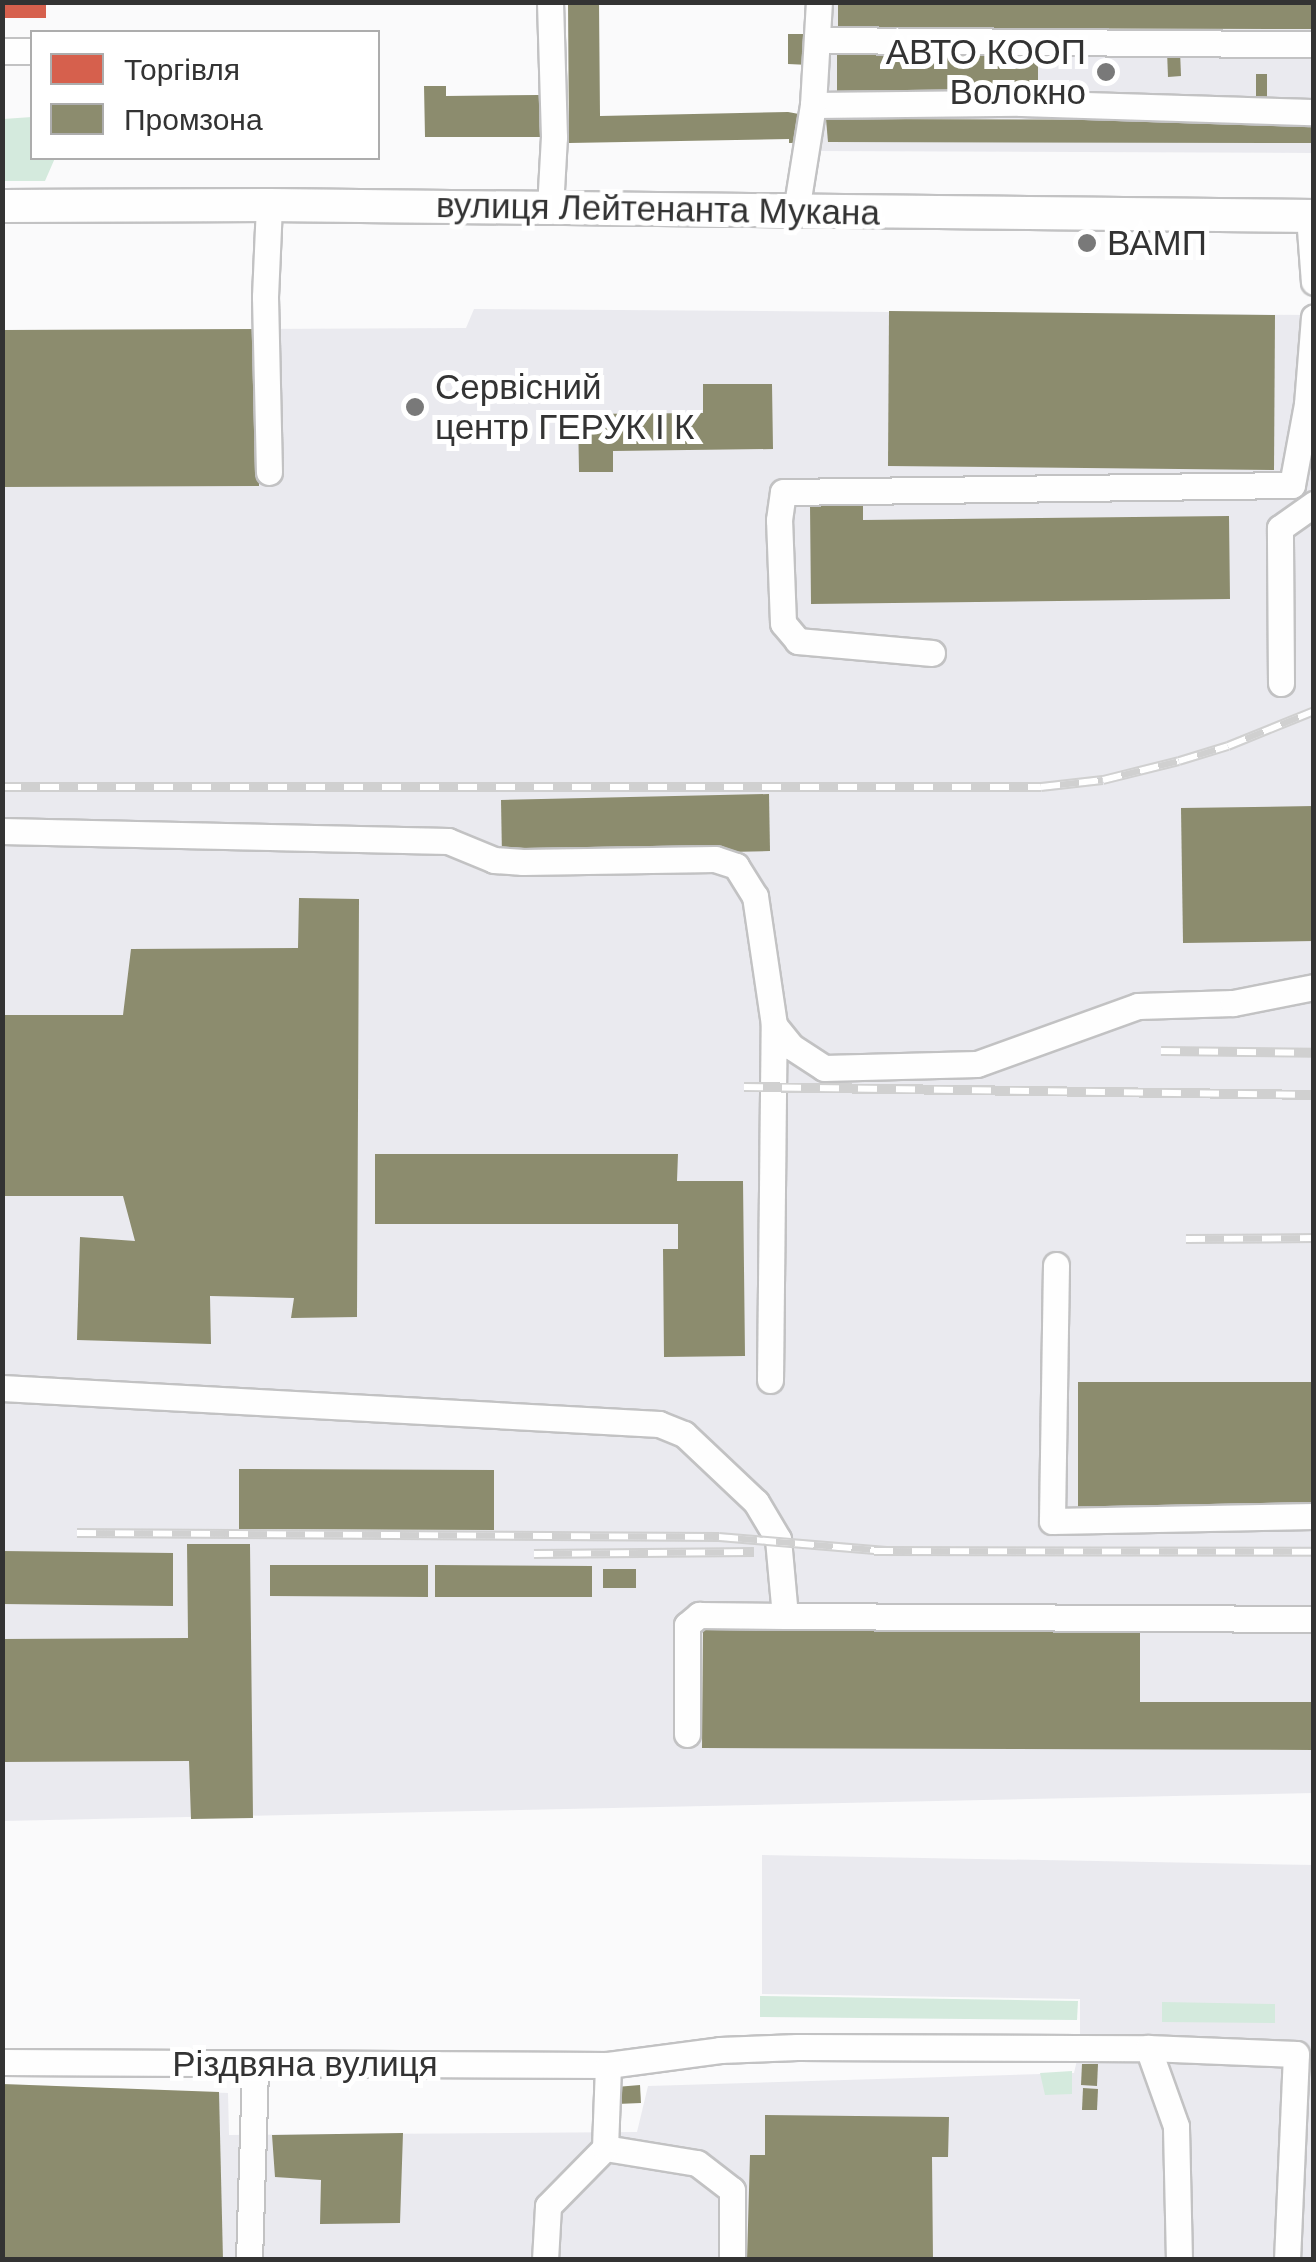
<!DOCTYPE html>
<html>
<head>
<meta charset="utf-8">
<style>
	body { margin:0 }
	#map { position:relative; width:1316px; height:2262px; overflow:hidden; background:#fafafb; font-family:"DM Sans",sans-serif }
	div>[style] { position:absolute }
	[style*='--x'] { left:calc(var(--x)*1px); top:calc(var(--y)*1px); width:calc(var(--w)*1px); rotate:calc(var(--a)*1deg) }
	.built>* { inset:0; background:#eaeaef }
	.green>* { inset:0; background:#d4eadd }
	.shops>* { inset:0; background:#d6604d }
	.industry>* { inset:0; background:#8c8c6e }
	.roads { filter:drop-shadow(2px 0 #c2c2c3) drop-shadow(-2px 0 #c2c2c3) drop-shadow(0 2px #c2c2c3) drop-shadow(0 -2px #c2c2c3) }
	.minor>* { height:25px; margin:-12.5px; padding:0 12.5px; transform-origin:12.5px; border-radius:12.5px; background:#fefefe }
	.major>* { height:32px; margin:-16px; padding:0 16px; transform-origin:16px; border-radius:16px; background:#fefefe }
	.rail>* { height:10px; margin-top:-5px; transform-origin:0; background:repeating-linear-gradient(90deg,#fff 0 19px,#d0d0d0 0 38px); box-sizing:border-box; border-block:2px solid #d0d0d0 }
	.dots>* { width:28px; height:28px; translate:-50% -50%; box-sizing:border-box; border:5px solid #fff; border-radius:50% }
	span { translate:-50% -50%; white-space:nowrap; text-align:center; line-height:1.15; -webkit-text-stroke:10px #fff; paint-order:stroke }
	.poi-label { font-size:35px; color:#333 }
	.right { translate:-100% -50%; text-align:right }
	.left { translate:0 -50%; text-align:left }
	.street-label { font-size:35px; color:#333 }
	.frame { position:absolute; inset:0; border:5px solid #333; pointer-events:none }
	.legend { position:absolute; left:30px; top:30px; width:350px; height:130px; box-sizing:border-box; background:#fff; border:2px solid #adadad; margin:0; padding:12px 18px; list-style:none; font-size:30px; color:#333 }
	.legend li { display:flex; align-items:center; gap:20px; height:50px }
	.legend b { width:50px; border:2px solid #adadad }
</style>
</head>
<body>
<div id="map">
	<div class="built">
		<i style="clip-path:polygon(814px 3px,1313px 3px,1313px 153px,814px 151px)"></i>
		<i style="clip-path:polygon(474px 309px,1313px 315px,1313px 1793px,3px 1821px,2px 330px,466px 328px)"></i>
		<i style="clip-path:polygon(762px 1855px,1313px 1865px,1313px 2259px,3px 2260px,3px 2084px,228px 2093px,229px 2135px,637px 2132px,648px 2086px,1074px 2073px,1080px 2047px,1080px 1999px,762px 1994px)"></i>
	</div>
	<div class="green">
		<i style="clip-path:polygon(32px 117px,32px 158px,55px 158px,45px 181px,3px 181px,3px 119px)"></i>
		<i style="clip-path:polygon(760px 1996px,1078px 2001px,1077px 2020px,760px 2017px)"></i>
		<i style="clip-path:polygon(1162px 2002px,1275px 2004px,1275px 2023px,1162px 2022px)"></i>
		<i style="clip-path:polygon(1072px 2071px,1072px 2094px,1045px 2095px,1040px 2073px)"></i>
	</div>
	<div class="shops">
		<i style="clip-path:polygon(2px 2px,46px 2px,46px 18px,2px 18px)"></i>
	</div>
	<div class="industry">
		<i style="clip-path:polygon(568px 2px,599px 2px,600px 116px,788px 112px,799px 114px,798px 143px,789px 143px,789px 139px,569px 143px)"></i>
		<i style="clip-path:polygon(838px 2px,1314px 2px,1314px 29px,838px 28px)"></i>
		<i style="clip-path:polygon(788px 34px,809px 34px,809px 65px,788px 64px)"></i>
		<i style="clip-path:polygon(1038px 51px,1038px 96px,837px 96px,837px 52px)"></i>
		<i style="clip-path:polygon(1167px 51px,1180px 51px,1181px 76px,1168px 77px)"></i>
		<i style="clip-path:polygon(1256px 74px,1267px 74px,1267px 97px,1256px 97px)"></i>
		<i style="clip-path:polygon(424px 86px,446px 86px,446px 96px,539px 95px,540px 137px,425px 137px)"></i>
		<i style="clip-path:polygon(826px 119px,1314px 120px,1314px 143px,828px 142px)"></i>
		<i style="clip-path:polygon(889px 311px,1275px 315px,1274px 470px,888px 466px)"></i>
		<i style="clip-path:polygon(258px 329px,259px 486px,2px 487px,2px 330px)"></i>
		<i style="clip-path:polygon(703px 384px,772px 384px,773px 449px,613px 451px,613px 472px,579px 472px,578px 414px,703px 413px)"></i>
		<i style="clip-path:polygon(863px 504px,863px 520px,1229px 516px,1230px 599px,811px 604px,810px 505px)"></i>
		<i style="clip-path:polygon(769px 794px,770px 851px,502px 857px,501px 800px)"></i>
		<i style="clip-path:polygon(1314px 806px,1314px 941px,1183px 943px,1181px 808px)"></i>
		<i style="clip-path:polygon(299px 898px,359px 899px,357px 1317px,291px 1318px,294px 1298px,210px 1296px,211px 1344px,77px 1340px,80px 1237px,135px 1241px,123px 1196px,2px 1196px,2px 1015px,123px 1015px,131px 949px,298px 948px)"></i>
		<i style="clip-path:polygon(375px 1154px,678px 1154px,677px 1181px,743px 1181px,745px 1356px,664px 1357px,663px 1249px,678px 1249px,678px 1224px,375px 1224px)"></i>
		<i style="clip-path:polygon(1078px 1382px,1314px 1382px,1314px 1507px,1078px 1507px)"></i>
		<i style="clip-path:polygon(239px 1469px,494px 1470px,494px 1530px,239px 1529px)"></i>
		<i style="clip-path:polygon(187px 1544px,250px 1544px,253px 1818px,191px 1819px,189px 1761px,2px 1762px,2px 1639px,188px 1638px)"></i>
		<i style="clip-path:polygon(2px 1551px,173px 1553px,173px 1606px,2px 1604px)"></i>
		<i style="clip-path:polygon(270px 1565px,428px 1565px,428px 1597px,270px 1596px)"></i>
		<i style="clip-path:polygon(435px 1565px,592px 1566px,592px 1597px,435px 1597px)"></i>
		<i style="clip-path:polygon(603px 1569px,636px 1569px,636px 1588px,603px 1588px)"></i>
		<i style="clip-path:polygon(703px 1629px,1140px 1631px,1140px 1702px,1314px 1702px,1314px 1750px,702px 1748px)"></i>
		<i style="clip-path:polygon(1082px 2064px,1098px 2064px,1097px 2086px,1081px 2085px)"></i>
		<i style="clip-path:polygon(2px 2084px,219px 2092px,223px 2260px,2px 2260px)"></i>
		<i style="clip-path:polygon(640px 2085px,641px 2103px,617px 2104px,616px 2087px)"></i>
		<i style="clip-path:polygon(1083px 2088px,1098px 2089px,1097px 2110px,1082px 2110px)"></i>
		<i style="clip-path:polygon(765px 2115px,949px 2117px,948px 2157px,932px 2157px,933px 2260px,747px 2260px,750px 2155px,765px 2155px)"></i>
		<i style="clip-path:polygon(403px 2133px,400px 2223px,320px 2224px,321px 2180px,275px 2177px,272px 2135px)"></i>
	</div>
	<div class="roads">
		<div class="minor">
			<i style="--x:819;--y:40;--w:495;--a:0.5"></i>
			<i style="--x:2;--y:51;--w:30;--a:0"></i>
			<i style="--x:813;--y:105;--w:208;--a:-0.6"></i>
			<i style="--x:1021;--y:103;--w:293;--a:1.8"></i>
			<i style="--x:269;--y:205;--w:92;--a:92.5"></i>
			<i style="--x:265;--y:297;--w:175;--a:88.7"></i>
			<i style="--x:550;--y:208;--w:71;--a:-86.8"></i>
			<i style="--x:554;--y:137;--w:135;--a:-91.7"></i>
			<i style="--x:796;--y:211;--w:107;--a:-80.9"></i>
			<i style="--x:813;--y:105;--w:103;--a:-86.7"></i>
			<i style="--x:1309;--y:216;--w:66;--a:85.7"></i>
			<i style="--x:932;--y:653;--w:135;--a:-174.9"></i>
			<i style="--x:798;--y:641;--w:23;--a:-130"></i>
			<i style="--x:783;--y:623;--w:103;--a:-92.2"></i>
			<i style="--x:779;--y:520;--w:28;--a:-82"></i>
			<i style="--x:783;--y:492;--w:509;--a:-0.79"></i>
			<i style="--x:1292;--y:485;--w:82;--a:-79.5"></i>
			<i style="--x:1307;--y:404;--w:87;--a:-85.4"></i>
			<i style="--x:1281;--y:683;--w:155;--a:-90.4"></i>
			<i style="--x:1280;--y:528;--w:42;--a:-35.2"></i>
			<i style="--x:2;--y:831;--w:446;--a:1.3"></i>
			<i style="--x:448;--y:841;--w:50;--a:22.4"></i>
			<i style="--x:494;--y:860;--w:29;--a:4"></i>
			<i style="--x:523;--y:862;--w:192;--a:-0.9"></i>
			<i style="--x:715;--y:859;--w:22;--a:18"></i>
			<i style="--x:736;--y:866;--w:36;--a:58"></i>
			<i style="--x:755;--y:896;--w:130;--a:81.6"></i>
			<i style="--x:774;--y:1025;--w:28;--a:51"></i>
			<i style="--x:792;--y:1047;--w:38;--a:33"></i>
			<i style="--x:824;--y:1068;--w:153;--a:-1.5"></i>
			<i style="--x:977;--y:1064;--w:171;--a:-19.8"></i>
			<i style="--x:1138;--y:1006;--w:95;--a:-1.8"></i>
			<i style="--x:1233;--y:1003;--w:83;--a:-11.2"></i>
			<i style="--x:1056;--y:1265;--w:256;--a:90.9"></i>
			<i style="--x:1052;--y:1521;--w:262;--a:-1.1"></i>
			<i style="--x:770;--y:1380;--w:355;--a:-89.4"></i>
			<i style="--x:2;--y:1388;--w:658;--a:3.14"></i>
			<i style="--x:659;--y:1424;--w:27;--a:22"></i>
			<i style="--x:684;--y:1434;--w:99;--a:43.4"></i>
			<i style="--x:756;--y:1502;--w:43;--a:59.3"></i>
			<i style="--x:778;--y:1539;--w:77;--a:84.8"></i>
			<i style="--x:785;--y:1616;--w:529;--a:0.32"></i>
			<i style="--x:687;--y:1734;--w:109;--a:-90"></i>
			<i style="--x:687;--y:1625;--w:16;--a:-40"></i>
			<i style="--x:699;--y:1615;--w:86;--a:0.7"></i>
			<i style="--x:2;--y:2062;--w:606;--a:0.28"></i>
			<i style="--x:608;--y:2065;--w:113;--a:-7.6"></i>
			<i style="--x:720;--y:2050;--w:77;--a:-2.2"></i>
			<i style="--x:797;--y:2047;--w:351;--a:0.2"></i>
			<i style="--x:605;--y:2148;--w:93;--a:9.3"></i>
			<i style="--x:697;--y:2163;--w:44;--a:37.6"></i>
			<i style="--x:732;--y:2190;--w:70;--a:90"></i>
			<i style="--x:249;--y:2260;--w:196;--a:-88.2"></i>
			<i style="--x:545;--y:2260;--w:54;--a:-86.8"></i>
			<i style="--x:548;--y:2206;--w:81;--a:-45.5"></i>
			<i style="--x:605;--y:2148;--w:83;--a:-87.9"></i>
			<i style="--x:1179;--y:2260;--w:134;--a:-91.3"></i>
			<i style="--x:1176;--y:2126;--w:83;--a:-109.7"></i>
			<i style="--x:1148;--y:2048;--w:148;--a:2.3"></i>
			<i style="--x:1296;--y:2054;--w:206;--a:92.5"></i>
		</div>
		<div class="major">
			<i style="--x:2;--y:206;--w:267;--a:-0.2"></i>
			<i style="--x:269;--y:205;--w:1045;--a:0.6"></i>
		</div>
	</div>
	<div class="rail">
		<i style="--x:2;--y:787;--w:1039;--a:0"></i>
		<i style="--x:1041;--y:787;--w:62;--a:-6.4"></i>
		<i style="--x:1103;--y:780;--w:78;--a:-14"></i>
		<i style="--x:1179;--y:761;--w:51;--a:-17"></i>
		<i style="--x:1228;--y:746;--w:93;--a:-22.1"></i>
		<i style="--x:1161;--y:1051;--w:153;--a:0.7"></i>
		<i style="--x:744;--y:1087;--w:570;--a:0.8"></i>
		<i style="--x:1186;--y:1239;--w:128;--a:-0.4"></i>
		<i style="--x:77;--y:1533;--w:642;--a:0.36"></i>
		<i style="--x:719;--y:1537;--w:168;--a:4.8"></i>
		<i style="--x:874;--y:1551;--w:440;--a:0.1"></i>
		<i style="--x:534;--y:1554;--w:220;--a:-0.5"></i>
	</div>
	<div class="dots">
		<i style="left:1106px;top:72px;background:#797979"></i>
		<i style="left:1087px;top:243px;background:#797979"></i>
		<i style="left:415px;top:407px;background:#797979"></i>
	</div>
	<div class="poi-label">
		<span class="right" style="left:1086px;top:72px">АВТО КООП<br>Волокно</span>
		<span class="left" style="left:1107px;top:243px">ВАМП</span>
		<span class="left" style="left:435px;top:407px">Сервісний<br>центр ГЕРУК І К</span>
	</div>
	<div class="street-label">
		<span style="left:658px;top:209px;rotate:1deg">вулиця Лейтенанта Мукана</span>
		<span style="left:305px;top:2064px">Різдвяна вулиця</span>
	</div>
	<div class="frame"></div>
	<ul class="legend">
	<li><b style="height:28px;background:#d6604d"></b>Торгівля</li>
	<li><b style="height:28px;background:#8c8c6e"></b>Промзона</li>
	</ul>
</div>
</body>
</html>
